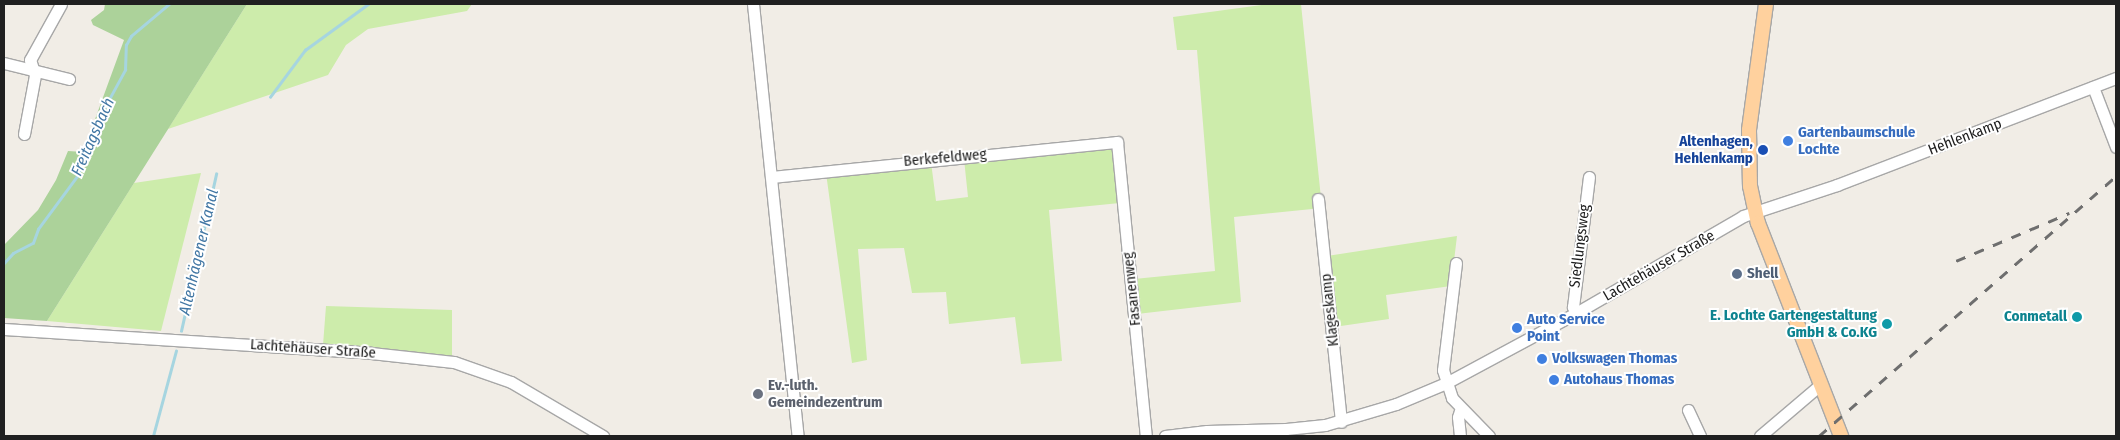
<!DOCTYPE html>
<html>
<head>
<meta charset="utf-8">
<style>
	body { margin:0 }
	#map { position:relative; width:2120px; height:440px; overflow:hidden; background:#f1ede6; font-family:"Fira Sans Condensed",sans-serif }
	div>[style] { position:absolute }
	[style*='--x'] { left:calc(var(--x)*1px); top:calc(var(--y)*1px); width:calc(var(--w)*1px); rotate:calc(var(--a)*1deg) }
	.grass>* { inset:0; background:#cdecab }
	.forest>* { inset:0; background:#acd29a }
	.stream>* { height:2.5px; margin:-1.25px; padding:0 1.25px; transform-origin:1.25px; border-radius:1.25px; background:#a6d5e0 }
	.roads { filter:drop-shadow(1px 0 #a7a7a7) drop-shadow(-1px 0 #a7a7a7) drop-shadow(0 1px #a7a7a7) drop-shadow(0 -1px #a7a7a7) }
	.minor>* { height:11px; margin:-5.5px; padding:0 5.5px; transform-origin:5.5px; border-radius:5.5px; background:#fff }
	.major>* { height:14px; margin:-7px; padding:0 7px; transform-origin:7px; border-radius:7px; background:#ffd19e }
	.rail>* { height:2.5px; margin-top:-1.25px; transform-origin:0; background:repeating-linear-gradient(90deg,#6e6e6e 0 10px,transparent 0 20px) }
	.dots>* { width:14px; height:14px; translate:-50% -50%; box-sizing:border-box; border:2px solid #fff; border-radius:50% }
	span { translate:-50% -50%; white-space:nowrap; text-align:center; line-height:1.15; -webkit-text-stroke:4px #fff; paint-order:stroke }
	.shop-label { font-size:15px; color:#366cbe; font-weight:700 }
	.left { translate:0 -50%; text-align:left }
	.street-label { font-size:15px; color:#202020 }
	.transit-label { font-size:15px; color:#164399; font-weight:700 }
	.right { translate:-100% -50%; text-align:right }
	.service-label { font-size:15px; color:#4e5e75; font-weight:700 }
	.culture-label { font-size:15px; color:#0d838f; font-weight:700 }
	.worship-label { font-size:15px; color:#5b616d; font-weight:700 }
	.water-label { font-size:16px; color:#4277a4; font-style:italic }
	.frame { position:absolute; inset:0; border:5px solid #202020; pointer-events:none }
</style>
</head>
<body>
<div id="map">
	<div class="grass">
		<i style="clip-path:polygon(247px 4px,472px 4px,467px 11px,368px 29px,346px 45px,328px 75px,168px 129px)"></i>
		<i style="clip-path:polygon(1269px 4px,1301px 4px,1322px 208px,1234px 217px,1241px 302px,1137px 314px,1134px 279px,1215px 271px,1197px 50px,1177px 50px,1173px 17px)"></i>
		<i style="clip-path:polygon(1114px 146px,1120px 203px,1049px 210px,1062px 361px,1021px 364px,1015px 317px,949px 324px,946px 292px,912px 293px,904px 248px,858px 249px,867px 360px,852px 363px,826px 173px,931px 162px,936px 201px,968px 197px,964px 159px)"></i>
		<i style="clip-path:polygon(201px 173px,161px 331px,47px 321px,134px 183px)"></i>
		<i style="clip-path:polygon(1457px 236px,1451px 286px,1386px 295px,1389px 319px,1334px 327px,1327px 256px)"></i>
		<i style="clip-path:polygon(326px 306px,452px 310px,452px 356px,323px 345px)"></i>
	</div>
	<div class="forest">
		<i style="clip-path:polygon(105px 4px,247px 4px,47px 321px,4px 318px,4px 245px,38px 210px,56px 180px,68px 151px,83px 152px,124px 40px,93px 25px,91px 20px,104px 10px)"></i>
	</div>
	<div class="stream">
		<i style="--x:270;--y:97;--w:59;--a:-53.3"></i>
		<i style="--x:305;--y:50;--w:78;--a:-36.1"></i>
		<i style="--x:4;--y:263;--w:13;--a:-48"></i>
		<i style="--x:13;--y:253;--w:22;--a:-27"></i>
		<i style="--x:33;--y:243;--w:15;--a:-70"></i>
		<i style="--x:38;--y:229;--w:67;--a:-53.5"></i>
		<i style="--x:78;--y:175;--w:53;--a:-71.2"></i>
		<i style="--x:95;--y:125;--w:63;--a:-61.4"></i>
		<i style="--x:125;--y:70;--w:25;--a:-88"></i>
		<i style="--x:126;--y:45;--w:10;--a:-61"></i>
		<i style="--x:131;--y:36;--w:50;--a:-40.1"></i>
		<i style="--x:181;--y:331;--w:161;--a:-77.4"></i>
		<i style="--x:153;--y:436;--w:88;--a:-74.9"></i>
	</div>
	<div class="roads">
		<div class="minor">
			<i style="--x:753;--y:4;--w:434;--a:84.1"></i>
			<i style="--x:4;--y:63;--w:67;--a:13.8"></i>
			<i style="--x:2093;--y:87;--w:64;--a:69"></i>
			<i style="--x:24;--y:134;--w:60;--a:-79.4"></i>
			<i style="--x:35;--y:75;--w:16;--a:-108"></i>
			<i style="--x:30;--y:60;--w:64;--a:-61"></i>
			<i style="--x:772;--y:177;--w:347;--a:-5.8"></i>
			<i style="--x:1117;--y:142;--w:295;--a:84.4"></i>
			<i style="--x:1318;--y:199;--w:224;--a:84.1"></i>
			<i style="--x:1456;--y:263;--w:108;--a:96.9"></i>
			<i style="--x:1443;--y:370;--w:29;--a:72"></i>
			<i style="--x:1452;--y:398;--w:53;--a:45.8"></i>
			<i style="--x:1576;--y:313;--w:7;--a:-117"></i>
			<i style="--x:1573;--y:307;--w:131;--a:-83"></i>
			<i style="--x:4;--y:329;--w:368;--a:3.7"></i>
			<i style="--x:371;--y:353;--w:83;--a:6.2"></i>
			<i style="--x:454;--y:362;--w:60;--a:19.3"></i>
			<i style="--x:511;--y:382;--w:107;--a:30.4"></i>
			<i style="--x:1688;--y:410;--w:29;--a:65"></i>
			<i style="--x:1165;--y:436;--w:42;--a:-6.8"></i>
			<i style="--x:1207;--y:431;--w:79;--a:-1.5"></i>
			<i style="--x:1286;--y:429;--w:39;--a:-6"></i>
			<i style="--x:1325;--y:425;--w:74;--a:-16.5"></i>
			<i style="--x:1396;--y:404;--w:54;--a:-22.8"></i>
			<i style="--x:1446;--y:383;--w:148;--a:-28.3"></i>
			<i style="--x:1576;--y:313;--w:193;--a:-30.1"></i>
			<i style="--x:1743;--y:216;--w:99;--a:-18.3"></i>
			<i style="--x:1837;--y:185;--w:299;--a:-21"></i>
			<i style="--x:1460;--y:436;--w:19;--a:-96"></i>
			<i style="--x:1458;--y:417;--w:9;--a:-72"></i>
			<i style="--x:1760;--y:436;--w:80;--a:-40.4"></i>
		</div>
		<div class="major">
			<i style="--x:1766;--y:4;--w:127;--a:97.7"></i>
			<i style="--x:1749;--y:130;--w:56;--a:89"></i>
			<i style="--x:1750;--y:186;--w:38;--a:78"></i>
			<i style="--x:1758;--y:223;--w:229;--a:68.7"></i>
		</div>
	</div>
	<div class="rail">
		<i style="--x:1956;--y:261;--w:123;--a:-23"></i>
		<i style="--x:1819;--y:436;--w:395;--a:-41.2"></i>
	</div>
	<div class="dots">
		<i style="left:1788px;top:141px;background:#3f7fe0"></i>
		<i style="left:1763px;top:150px;background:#1a4fb4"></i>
		<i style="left:1737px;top:274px;background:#5c6f8a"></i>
		<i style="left:2077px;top:317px;background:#0f9aa8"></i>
		<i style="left:1887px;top:324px;background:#0f9aa8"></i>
		<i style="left:1517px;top:328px;background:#3f7fe0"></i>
		<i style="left:1542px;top:359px;background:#3f7fe0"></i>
		<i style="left:1554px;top:380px;background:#3f7fe0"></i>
		<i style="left:758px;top:394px;background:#6b7280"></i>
	</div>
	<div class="shop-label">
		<span class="left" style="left:1798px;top:141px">Gartenbaumschule<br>Lochte</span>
		<span class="left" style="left:1527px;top:328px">Auto Service<br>Point</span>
		<span class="left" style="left:1552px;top:359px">Volkswagen Thomas</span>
		<span class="left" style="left:1564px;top:380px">Autohaus Thomas</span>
	</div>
	<div class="street-label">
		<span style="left:1965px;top:137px;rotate:-21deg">Hehlenkamp</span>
		<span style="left:945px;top:158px;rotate:-5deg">Berkefeldweg</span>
		<span style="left:1580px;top:246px;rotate:-83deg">Siedlungsweg</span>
		<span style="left:1659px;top:266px;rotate:-30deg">Lachtehäuser Straße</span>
		<span style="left:1132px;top:289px;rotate:-96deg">Fasanenweg</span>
		<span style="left:1330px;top:310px;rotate:-96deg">Klageskamp</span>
		<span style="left:313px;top:349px;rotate:4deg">Lachtehäuser Straße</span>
	</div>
	<div class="transit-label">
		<span class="right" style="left:1753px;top:150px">Altenhagen,<br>Hehlenkamp</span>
	</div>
	<div class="service-label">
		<span class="left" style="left:1747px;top:274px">Shell</span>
	</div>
	<div class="culture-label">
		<span class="right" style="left:1877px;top:324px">E. Lochte Gartengestaltung<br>GmbH &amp; Co.KG</span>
		<span class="right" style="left:2067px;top:317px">Conmetall</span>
	</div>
	<div class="worship-label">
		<span class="left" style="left:768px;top:394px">Ev.-luth.<br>Gemeindezentrum</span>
	</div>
	<div class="water-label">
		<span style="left:93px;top:137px;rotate:-66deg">Freitagsbach</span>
		<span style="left:199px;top:252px;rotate:-77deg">Altenhägener Kanal</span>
	</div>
	<div class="frame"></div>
</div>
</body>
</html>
